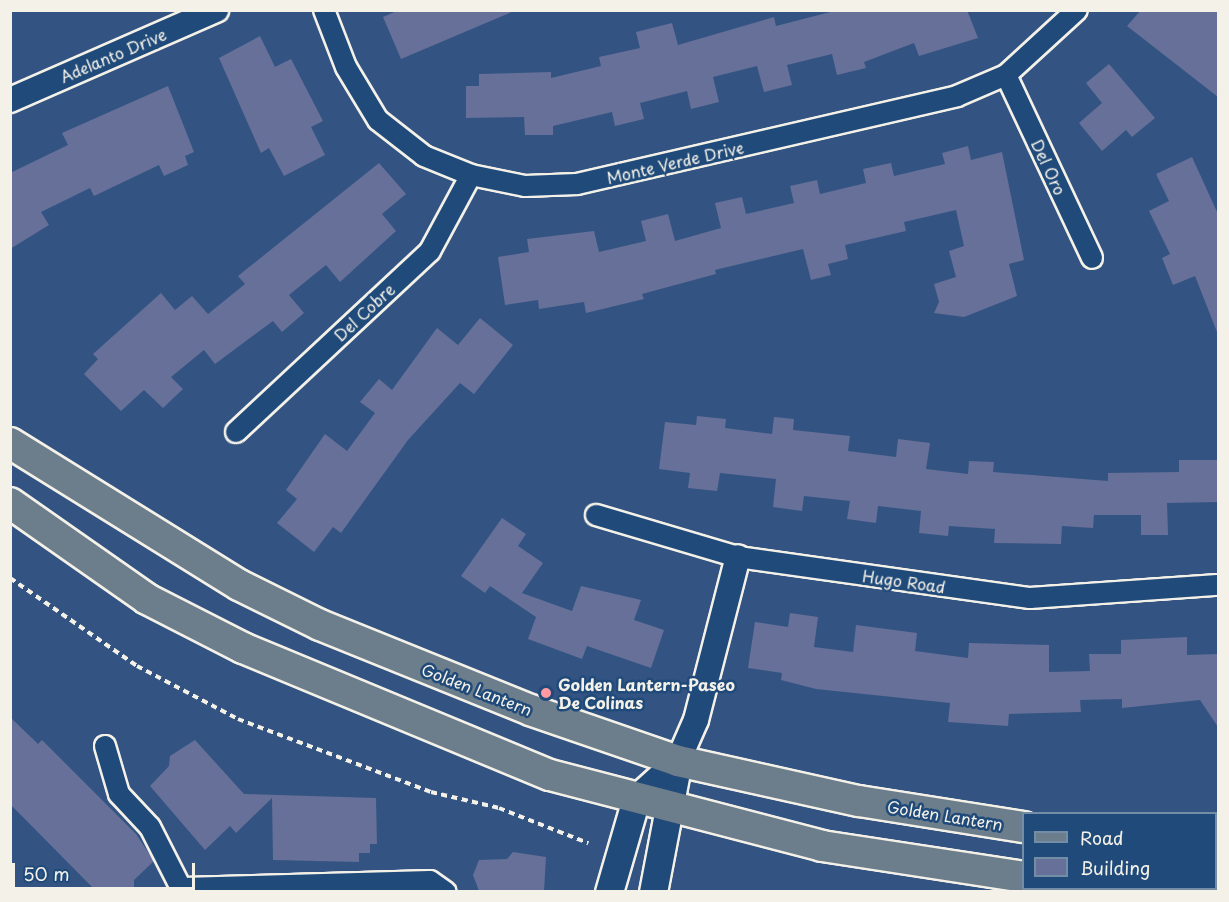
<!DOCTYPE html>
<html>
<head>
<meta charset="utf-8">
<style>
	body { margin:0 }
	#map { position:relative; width:1229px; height:902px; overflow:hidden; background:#335482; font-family:"Playpen Sans",sans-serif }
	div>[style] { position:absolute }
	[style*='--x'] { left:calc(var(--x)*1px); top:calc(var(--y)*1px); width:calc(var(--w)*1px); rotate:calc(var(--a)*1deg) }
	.building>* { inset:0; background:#667098 }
	.path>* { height:4px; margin-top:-2px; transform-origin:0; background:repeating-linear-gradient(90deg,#f4f1e8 0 6px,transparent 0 10.5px) }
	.roads { filter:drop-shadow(2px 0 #f4f1e8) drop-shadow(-2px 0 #f4f1e8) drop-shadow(0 2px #f4f1e8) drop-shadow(0 -2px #f4f1e8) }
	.minor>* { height:20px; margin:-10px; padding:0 10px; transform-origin:10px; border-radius:10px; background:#1f4a7a }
	.tertiary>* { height:24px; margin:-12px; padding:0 12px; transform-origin:12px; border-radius:12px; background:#1f4a7a }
	.secondary>* { height:27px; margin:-13.5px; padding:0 13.5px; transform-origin:13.5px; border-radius:13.5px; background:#1f4a7a }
	.primary>* { height:30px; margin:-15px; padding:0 15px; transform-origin:15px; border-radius:15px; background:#6c7d8b }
	.dots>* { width:16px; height:16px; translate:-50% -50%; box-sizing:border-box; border:3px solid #1f4a7a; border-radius:50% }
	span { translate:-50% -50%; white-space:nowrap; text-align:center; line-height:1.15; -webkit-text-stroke:5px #1f4a7a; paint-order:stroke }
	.street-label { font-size:16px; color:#f4f1e8 }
	.poi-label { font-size:16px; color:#f4f1e8; font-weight:700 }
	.left { translate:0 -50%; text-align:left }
	.frame { position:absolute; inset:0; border:12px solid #f4f1e8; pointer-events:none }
	.legend { position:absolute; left:1022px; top:812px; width:195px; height:78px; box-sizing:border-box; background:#1f4a7a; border:2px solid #748da6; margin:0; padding:8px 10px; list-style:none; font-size:18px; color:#f4f1e8 }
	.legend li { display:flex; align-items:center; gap:12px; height:30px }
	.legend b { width:30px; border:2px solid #748da6 }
	.scale { position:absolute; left:12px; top:863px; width:183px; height:27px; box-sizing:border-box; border:3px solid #f4f1e8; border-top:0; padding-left:8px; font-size:18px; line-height:21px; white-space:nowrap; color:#f4f1e8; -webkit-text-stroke:4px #1f4a7a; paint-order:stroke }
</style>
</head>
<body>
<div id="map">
	<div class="building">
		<i style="clip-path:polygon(399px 10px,514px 10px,514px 11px,401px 59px,383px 17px)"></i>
		<i style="clip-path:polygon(838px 10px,967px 10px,978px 38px,919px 56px,914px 43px,864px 62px,866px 68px,837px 75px,832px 54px,787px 65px,792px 85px,764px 92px,757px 66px,713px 77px,719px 102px,691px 109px,687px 91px,640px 103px,644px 119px,615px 126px,612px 112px,553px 126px,553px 135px,525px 135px,524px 117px,466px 118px,466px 86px,479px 86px,479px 74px,551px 72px,551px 78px,601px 66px,599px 57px,640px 48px,636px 32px,672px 23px,678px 45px,774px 17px,776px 26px)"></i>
		<i style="clip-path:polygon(1141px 10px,1218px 10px,1218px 97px,1127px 26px)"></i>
		<i style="clip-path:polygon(260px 36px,275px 67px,291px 59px,323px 121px,311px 127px,325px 155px,284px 176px,269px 148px,261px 153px,219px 58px)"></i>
		<i style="clip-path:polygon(1109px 64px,1155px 118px,1132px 137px,1126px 130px,1102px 151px,1079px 123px,1102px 103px,1086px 83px)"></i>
		<i style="clip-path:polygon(168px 86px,194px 152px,185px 156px,188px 165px,164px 176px,159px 165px,94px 196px,90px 188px,41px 212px,49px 225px,10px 249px,10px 173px,68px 145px,62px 133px)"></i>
		<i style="clip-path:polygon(968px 146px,971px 160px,1002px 152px,1024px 260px,1009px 264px,1017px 296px,964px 317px,934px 313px,939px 302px,934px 284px,956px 277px,949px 251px,964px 246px,956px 210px,904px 222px,906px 231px,845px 245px,848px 259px,828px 264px,831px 275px,811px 280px,803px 249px,715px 270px,716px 274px,642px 294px,644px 299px,586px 313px,584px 302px,539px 309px,538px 300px,505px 305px,498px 257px,529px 252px,527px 239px,594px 231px,599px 252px,646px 241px,641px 221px,668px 214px,675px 241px,721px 228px,715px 203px,742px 197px,746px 214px,794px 203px,790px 186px,817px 180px,820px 194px,866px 183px,863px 169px,891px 163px,894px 176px,945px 164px,942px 153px)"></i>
		<i style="clip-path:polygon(1192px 157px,1218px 214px,1217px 332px,1195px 276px,1173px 285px,1162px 258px,1170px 254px,1149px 211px,1169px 201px,1156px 174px)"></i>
		<i style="clip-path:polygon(379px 163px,406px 194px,382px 214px,396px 231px,340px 282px,326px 265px,289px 295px,304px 313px,282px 332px,273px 321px,215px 364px,204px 350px,171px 377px,183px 389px,163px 408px,144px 390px,121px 411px,84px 374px,98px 359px,93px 354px,161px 293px,175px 310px,192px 296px,208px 314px,245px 284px,238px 276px)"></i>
		<i style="clip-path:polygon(480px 318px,513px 345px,474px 394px,460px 383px,408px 440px,341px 533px,333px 527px,314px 552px,277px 523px,297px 499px,286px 490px,325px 434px,347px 451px,375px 413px,360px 402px,379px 379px,392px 390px,437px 328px,458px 345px)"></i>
		<i style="clip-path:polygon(697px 416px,726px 419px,725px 428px,772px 434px,774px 417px,794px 419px,793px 430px,850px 436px,848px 451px,896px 457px,898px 439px,930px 443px,926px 469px,968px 474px,969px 461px,994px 462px,993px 472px,1108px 481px,1108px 473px,1179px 472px,1179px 460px,1218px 460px,1218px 502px,1167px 503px,1168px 535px,1141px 535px,1141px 515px,1094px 515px,1093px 528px,1062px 526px,1061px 544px,994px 543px,995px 529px,949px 526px,948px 536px,919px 533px,921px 511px,878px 506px,876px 523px,847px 519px,850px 501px,804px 496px,802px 511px,773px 507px,776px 479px,720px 473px,717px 491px,688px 488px,690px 473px,659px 469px,665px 422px,696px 425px)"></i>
		<i style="clip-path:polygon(502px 518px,526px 534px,518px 546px,543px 563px,522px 593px,572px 611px,581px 586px,641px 600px,634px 620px,664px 630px,651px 668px,587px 646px,582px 659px,528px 639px,536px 617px,490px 586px,485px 593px,461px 576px)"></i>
		<i style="clip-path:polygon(790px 613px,818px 617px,814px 647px,853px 652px,856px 625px,917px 633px,915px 651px,968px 658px,969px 643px,1049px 645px,1049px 672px,1090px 671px,1089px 654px,1121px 654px,1121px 640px,1187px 637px,1187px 655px,1218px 654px,1218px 727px,1200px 700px,1122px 708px,1122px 699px,1080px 700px,1081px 712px,1009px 714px,1008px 726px,948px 722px,950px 703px,816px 689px,781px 680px,782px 673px,748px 668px,755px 622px,788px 627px)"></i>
		<i style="clip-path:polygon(10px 717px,38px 744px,42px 740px,136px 834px,154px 861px,134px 880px,134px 888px,96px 891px,10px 804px)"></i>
		<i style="clip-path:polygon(195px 740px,244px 794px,376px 798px,377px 844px,370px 844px,370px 853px,359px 853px,359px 862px,273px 860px,272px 798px,236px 833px,230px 826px,205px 850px,150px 786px,169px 766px,170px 756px)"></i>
		<i style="clip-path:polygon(513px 852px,546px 857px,544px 891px,479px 891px,473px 875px,479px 860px,507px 859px)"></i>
	</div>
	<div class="path">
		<i style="--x:10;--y:578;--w:155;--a:34.7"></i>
		<i style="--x:137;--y:666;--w:114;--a:27.7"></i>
		<i style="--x:238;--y:719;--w:206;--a:20.7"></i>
		<i style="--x:431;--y:792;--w:70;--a:13.2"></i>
		<i style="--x:499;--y:808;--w:96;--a:21.5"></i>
	</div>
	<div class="roads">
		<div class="minor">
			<i style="--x:324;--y:10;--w:61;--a:68.9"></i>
			<i style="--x:346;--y:67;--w:62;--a:58.9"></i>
			<i style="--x:378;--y:120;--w:58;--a:38"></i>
			<i style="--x:424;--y:156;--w:51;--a:22"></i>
			<i style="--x:471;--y:175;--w:55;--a:11.5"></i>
			<i style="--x:525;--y:186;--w:52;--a:-2.2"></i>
			<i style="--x:577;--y:184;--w:390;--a:-13"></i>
			<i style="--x:957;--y:96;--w:53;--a:-23.2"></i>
			<i style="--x:1006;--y:75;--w:96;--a:-42.5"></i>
			<i style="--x:1006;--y:75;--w:202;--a:64.8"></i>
			<i style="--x:236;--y:432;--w:265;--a:-43"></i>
			<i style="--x:430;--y:251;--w:86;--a:-61.7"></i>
			<i style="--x:596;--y:515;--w:148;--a:16.5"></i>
			<i style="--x:738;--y:557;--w:295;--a:8"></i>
			<i style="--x:1030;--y:598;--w:188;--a:-4"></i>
			<i style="--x:105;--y:746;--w:50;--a:73.7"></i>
			<i style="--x:119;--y:794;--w:45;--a:46.8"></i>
			<i style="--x:150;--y:827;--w:73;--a:63.1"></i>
			<i style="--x:183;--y:888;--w:247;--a:-1.6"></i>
			<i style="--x:430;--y:881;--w:19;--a:35"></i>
		</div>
		<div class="tertiary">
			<i style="--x:10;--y:100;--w:225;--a:-23.6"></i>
			<i style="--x:678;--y:761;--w:45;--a:-66.3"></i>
			<i style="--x:696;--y:720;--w:168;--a:-75.6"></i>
		</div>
		<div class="secondary">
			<i style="--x:609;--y:892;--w:97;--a:-73.8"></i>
			<i style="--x:636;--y:799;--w:57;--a:-42.1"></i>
			<i style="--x:653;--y:892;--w:133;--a:-79.2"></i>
		</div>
		<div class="primary">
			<i style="--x:10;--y:443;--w:269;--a:31.8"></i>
			<i style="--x:239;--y:585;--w:90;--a:26.3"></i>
			<i style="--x:320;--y:625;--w:227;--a:22"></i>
			<i style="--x:530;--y:710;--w:157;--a:19"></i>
			<i style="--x:678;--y:761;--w:185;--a:12.5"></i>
			<i style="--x:859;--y:801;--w:167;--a:9"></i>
			<i style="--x:10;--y:503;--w:167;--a:35"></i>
			<i style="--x:147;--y:599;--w:108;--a:27"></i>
			<i style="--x:243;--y:648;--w:332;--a:22.5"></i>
			<i style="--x:550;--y:775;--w:281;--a:14.6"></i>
			<i style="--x:822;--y:846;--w:204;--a:8.7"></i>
			<i style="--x:1216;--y:840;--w:2;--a:0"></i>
			<i style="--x:1180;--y:888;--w:38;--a:5"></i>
		</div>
	</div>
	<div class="dots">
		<i style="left:546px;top:693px;background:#ff9aa2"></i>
	</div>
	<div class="street-label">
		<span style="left:113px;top:55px;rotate:-23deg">Adelanto Drive</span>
		<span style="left:675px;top:162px;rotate:-13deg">Monte Verde Drive</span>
		<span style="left:1049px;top:167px;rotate:65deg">Del Oro</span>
		<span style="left:364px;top:312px;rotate:-43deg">Del Cobre</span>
		<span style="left:904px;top:581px;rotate:8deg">Hugo Road</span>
		<span style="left:477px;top:689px;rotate:21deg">Golden Lantern</span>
		<span style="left:945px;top:815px;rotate:9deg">Golden Lantern</span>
	</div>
	<div class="poi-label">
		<span class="left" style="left:558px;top:693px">Golden Lantern-Paseo<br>De Colinas</span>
	</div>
	<div class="frame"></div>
	<ul class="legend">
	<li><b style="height:8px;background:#6c7d8b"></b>Road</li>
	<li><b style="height:16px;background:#667098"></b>Building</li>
	</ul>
	<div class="scale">50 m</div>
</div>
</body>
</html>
